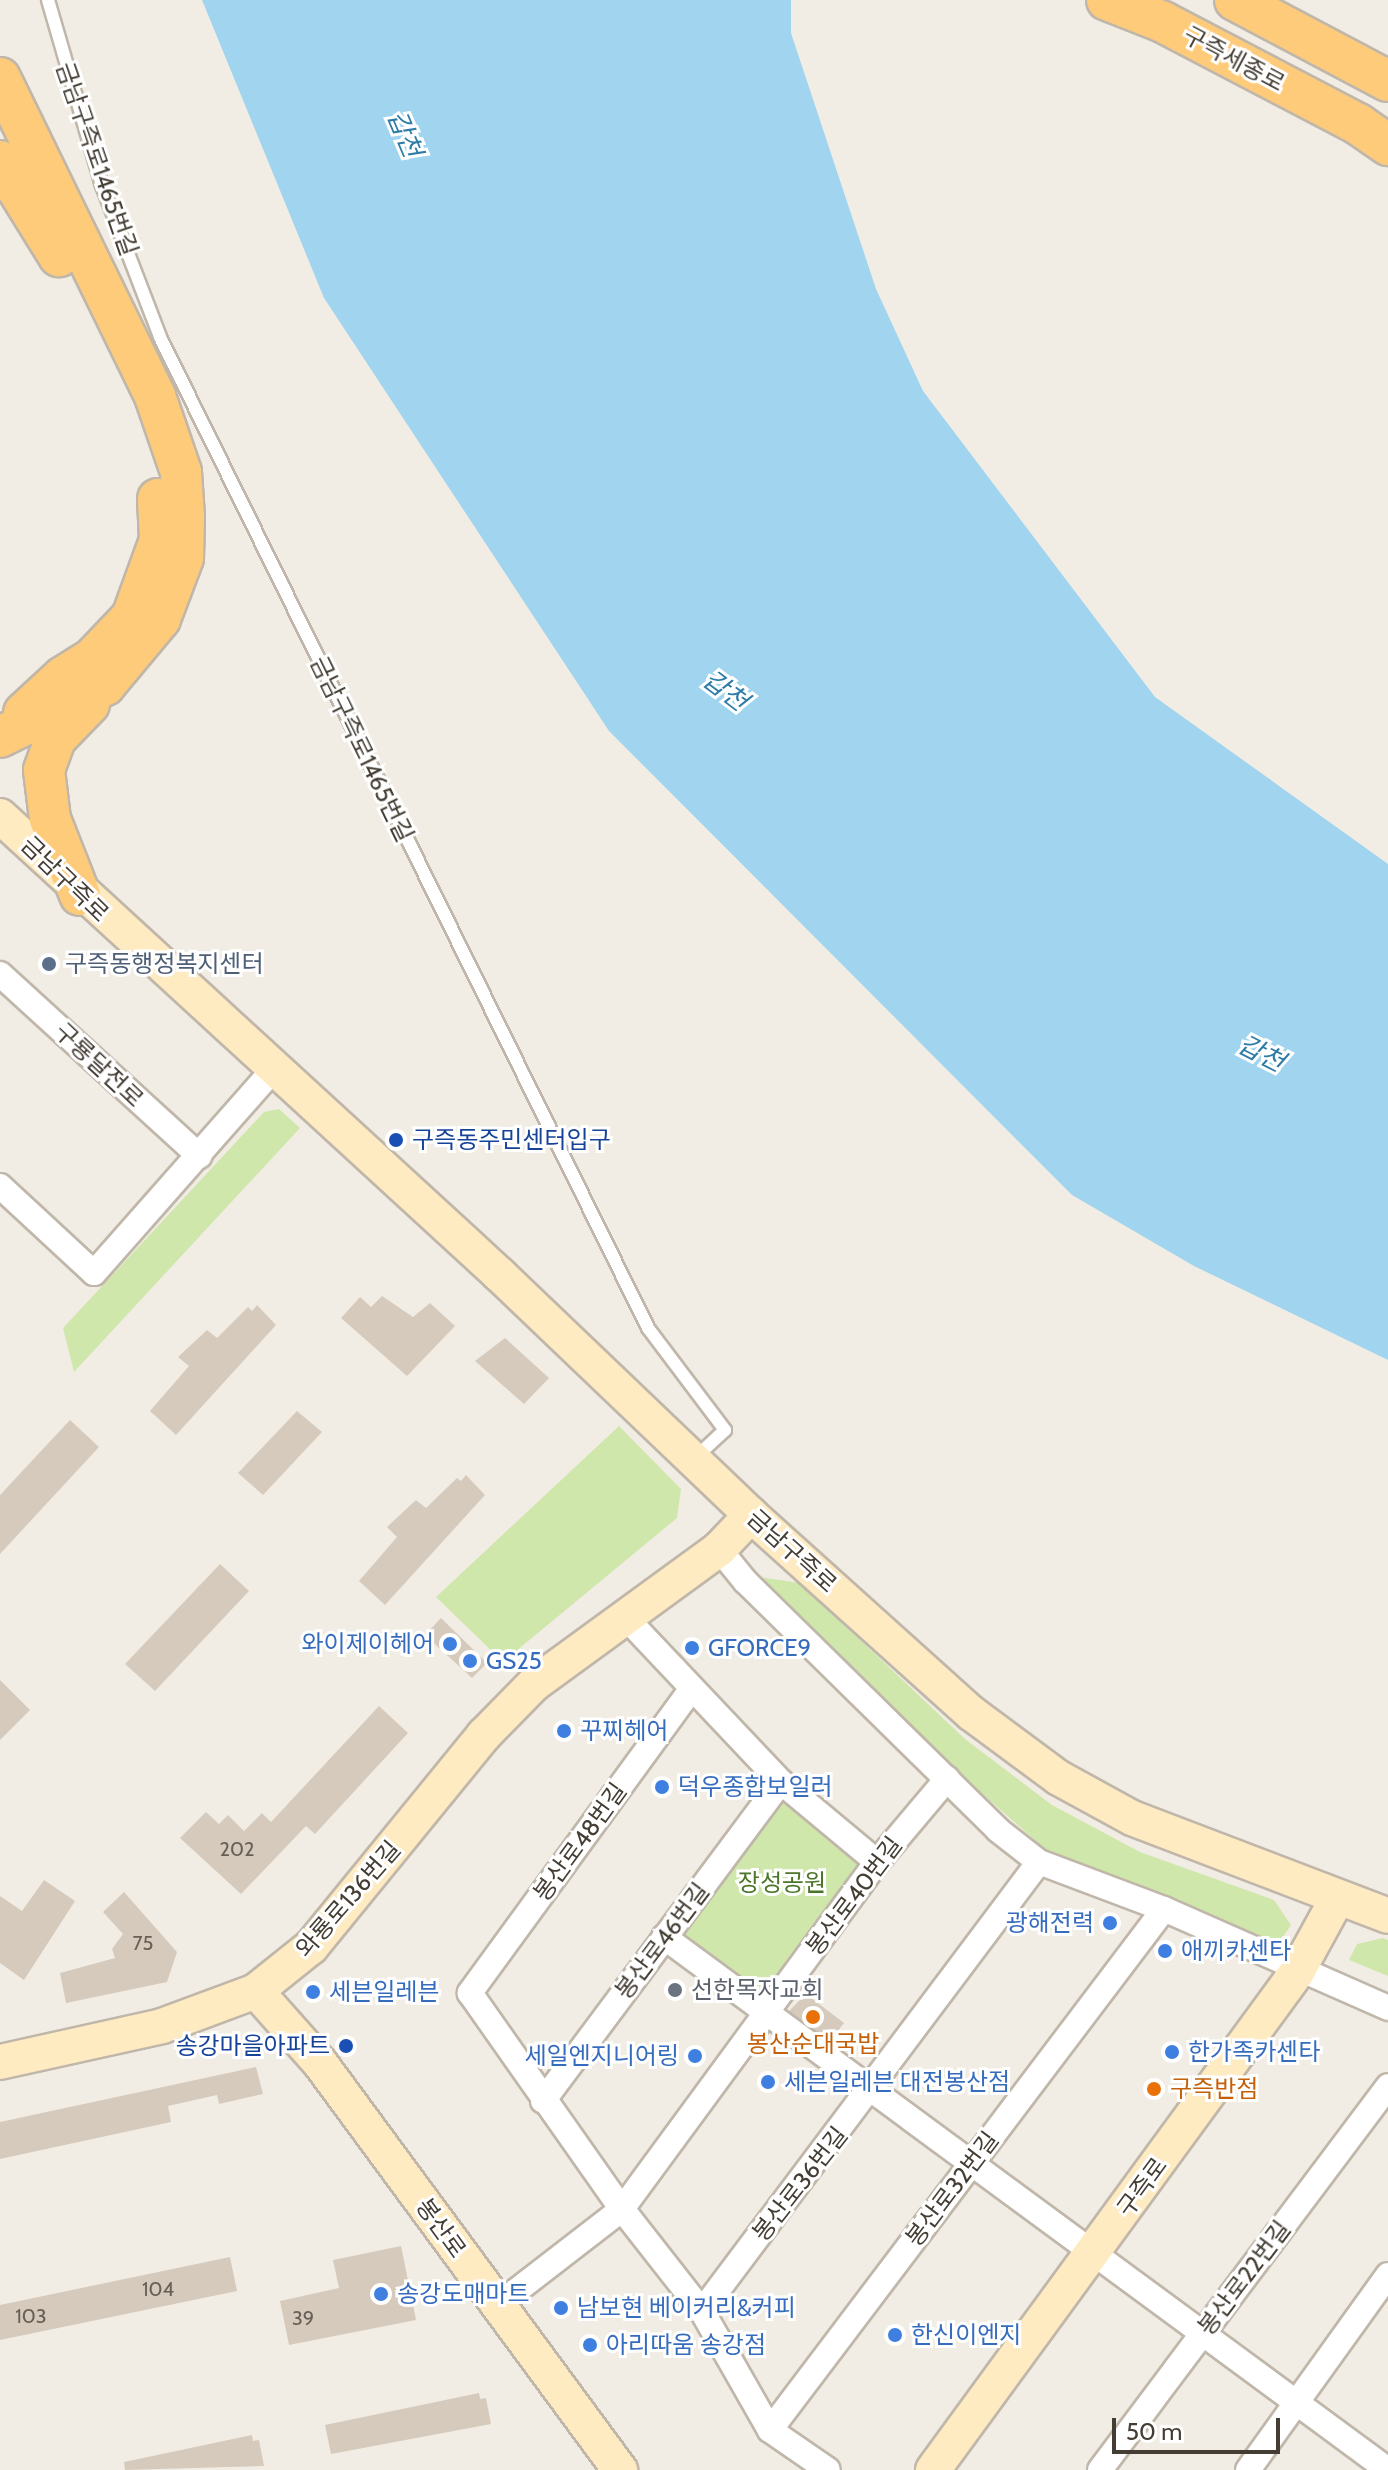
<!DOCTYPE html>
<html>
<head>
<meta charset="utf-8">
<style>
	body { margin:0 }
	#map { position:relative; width:1388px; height:2470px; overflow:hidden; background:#f2ede4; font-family:Cabin,"Noto Sans KR",sans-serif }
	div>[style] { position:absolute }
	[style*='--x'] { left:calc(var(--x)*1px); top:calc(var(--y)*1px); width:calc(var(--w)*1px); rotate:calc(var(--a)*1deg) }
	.green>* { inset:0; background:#d0e7ac }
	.water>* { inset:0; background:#a0d4ef }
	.building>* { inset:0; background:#d6cabc }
	.roads { filter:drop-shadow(2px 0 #c0b7aa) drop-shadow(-2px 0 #c0b7aa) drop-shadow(0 2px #c0b7aa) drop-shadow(0 -2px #c0b7aa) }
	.service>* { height:12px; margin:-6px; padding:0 6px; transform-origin:6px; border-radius:6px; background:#fff }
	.minor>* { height:24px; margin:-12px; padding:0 12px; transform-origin:12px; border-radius:12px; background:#fff }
	.secondary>* { height:34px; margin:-17px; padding:0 17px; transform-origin:17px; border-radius:17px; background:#feebc2 }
	.trunk>* { height:40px; margin:-20px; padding:0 20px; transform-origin:20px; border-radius:20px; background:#fecb7a }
	.dots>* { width:22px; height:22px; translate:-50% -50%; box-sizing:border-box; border:4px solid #fff; border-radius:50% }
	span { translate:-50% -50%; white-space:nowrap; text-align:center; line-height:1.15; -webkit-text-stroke:6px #fff; paint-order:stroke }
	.number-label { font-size:20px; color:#686056 }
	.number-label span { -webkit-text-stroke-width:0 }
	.street-label { font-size:24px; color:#443d34 }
	.service-label { font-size:24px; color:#4e5e75 }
	.left { translate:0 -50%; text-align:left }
	.transit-label { font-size:24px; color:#164399 }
	.right { translate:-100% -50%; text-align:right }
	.shop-label { font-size:24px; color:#366cbe }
	.park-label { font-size:24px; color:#4b7528 }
	.worship-label { font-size:24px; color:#5b616d }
	.food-label { font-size:24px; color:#c56008 }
	.water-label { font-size:26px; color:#2d7ca7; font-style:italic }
	.scale { position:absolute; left:1112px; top:2418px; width:168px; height:36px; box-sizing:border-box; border:4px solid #443d34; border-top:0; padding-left:10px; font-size:24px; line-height:28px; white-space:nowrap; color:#443d34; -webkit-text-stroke:6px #fff; paint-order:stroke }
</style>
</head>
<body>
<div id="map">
	<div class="green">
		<i style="clip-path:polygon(279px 1109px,300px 1128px,74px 1372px,63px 1328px,264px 1112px)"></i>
		<i style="clip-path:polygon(619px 1426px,681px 1489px,677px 1518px,503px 1662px,436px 1597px)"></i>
		<i style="clip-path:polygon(758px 1577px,800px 1583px,965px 1739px,1052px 1805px,1140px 1852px,1274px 1900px,1291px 1925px,1277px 1946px,1045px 1849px,934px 1751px)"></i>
		<i style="clip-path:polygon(789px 1798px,859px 1856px,856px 1870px,765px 1996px,685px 1944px,684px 1931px,778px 1799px)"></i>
		<i style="clip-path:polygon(1383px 1938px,1388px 1940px,1388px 1976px,1349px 1960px,1357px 1944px)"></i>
	</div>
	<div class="water">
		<i style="clip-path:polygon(202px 0,791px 0,791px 33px,876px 289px,923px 391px,1155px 697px,1388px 864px,1388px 1360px,1194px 1266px,1072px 1195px,609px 731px,324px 298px)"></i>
	</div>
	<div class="building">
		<i style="clip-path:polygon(382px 1296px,413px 1317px,430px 1303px,455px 1326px,407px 1376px,341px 1318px,360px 1297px,371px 1307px)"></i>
		<i style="clip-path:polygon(257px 1305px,276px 1325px,176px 1435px,150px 1411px,189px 1366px,178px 1357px,207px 1330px,217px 1338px,248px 1307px,252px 1311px)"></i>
		<i style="clip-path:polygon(505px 1338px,549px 1378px,524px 1404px,475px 1361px)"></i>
		<i style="clip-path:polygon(297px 1411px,322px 1432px,263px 1495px,238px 1473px)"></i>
		<i style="clip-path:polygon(70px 1420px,99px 1447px,0 1554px,0 1495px)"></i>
		<i style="clip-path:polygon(466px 1475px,485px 1495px,385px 1605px,359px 1581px,397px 1537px,387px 1527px,416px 1500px,426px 1508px,457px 1478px,461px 1481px)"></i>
		<i style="clip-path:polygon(220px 1564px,249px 1591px,155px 1691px,125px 1664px)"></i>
		<i style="clip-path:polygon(441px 1618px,487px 1663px,472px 1678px,425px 1635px)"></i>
		<i style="clip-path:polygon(0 1680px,30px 1710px,0 1740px)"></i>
		<i style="clip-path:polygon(379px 1706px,408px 1733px,315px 1834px,306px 1826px,241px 1894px,180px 1838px,206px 1812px,219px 1824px,228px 1815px,244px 1831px,262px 1813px,271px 1822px)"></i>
		<i style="clip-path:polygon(44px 1880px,75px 1901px,24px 1980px,0 1963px,0 1896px,22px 1911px)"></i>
		<i style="clip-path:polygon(124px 1892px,177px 1952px,167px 1982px,66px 2003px,60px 1973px,115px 1958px,112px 1949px,123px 1934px,103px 1912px)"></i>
		<i style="clip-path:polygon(806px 1994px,844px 2023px,830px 2041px,789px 2011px)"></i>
		<i style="clip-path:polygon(256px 2067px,263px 2094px,219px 2104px,217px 2095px,168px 2106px,171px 2122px,0 2159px,0 2122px)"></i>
		<i style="clip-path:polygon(401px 2246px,416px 2320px,289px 2345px,280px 2301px,339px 2288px,333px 2260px)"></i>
		<i style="clip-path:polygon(230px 2257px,237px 2291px,0 2340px,0 2305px)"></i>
		<i style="clip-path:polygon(479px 2393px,480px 2399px,486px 2398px,491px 2424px,331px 2454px,325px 2425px)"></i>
		<i style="clip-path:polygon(252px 2435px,253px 2441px,259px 2440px,264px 2466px,125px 2470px,124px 2462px)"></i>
	</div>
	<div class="roads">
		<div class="service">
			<i style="--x:48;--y:0;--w:191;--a:73.8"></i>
			<i style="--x:101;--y:183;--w:165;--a:69"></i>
			<i style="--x:160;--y:337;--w:1105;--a:63.78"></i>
			<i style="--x:648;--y:1328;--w:128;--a:53"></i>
			<i style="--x:725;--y:1430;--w:41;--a:137"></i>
		</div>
		<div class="minor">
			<i style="--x:0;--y:974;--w:270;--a:42.4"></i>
			<i style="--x:0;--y:1186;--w:128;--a:42.8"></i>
			<i style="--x:94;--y:1273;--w:272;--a:-48.6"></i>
			<i style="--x:719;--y:1549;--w:41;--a:50.9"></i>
			<i style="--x:745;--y:1581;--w:355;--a:44.5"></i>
			<i style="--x:998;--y:1830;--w:52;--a:38"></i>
			<i style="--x:1039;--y:1862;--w:134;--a:20.6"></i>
			<i style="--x:1164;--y:1909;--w:245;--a:23.8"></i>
			<i style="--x:626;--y:1618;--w:226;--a:46.6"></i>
			<i style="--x:781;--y:1782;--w:125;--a:39.8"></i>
			<i style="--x:690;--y:1691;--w:374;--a:126.1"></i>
			<i style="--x:470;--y:1993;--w:264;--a:54.9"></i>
			<i style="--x:622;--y:2209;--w:130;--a:51.9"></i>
			<i style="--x:702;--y:2311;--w:137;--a:60.3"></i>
			<i style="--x:770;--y:2430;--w:70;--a:34.6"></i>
			<i style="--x:664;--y:1937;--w:899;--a:36.36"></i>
			<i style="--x:543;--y:2101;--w:398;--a:-53.3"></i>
			<i style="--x:498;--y:2305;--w:157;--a:-37.7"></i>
			<i style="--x:622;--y:2209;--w:431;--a:-53.7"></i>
			<i style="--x:877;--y:1862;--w:109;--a:-49.9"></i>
			<i style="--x:702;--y:2311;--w:561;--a:-53.11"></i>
			<i style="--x:770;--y:2430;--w:653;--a:-52.9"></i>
			<i style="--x:1100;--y:2470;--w:480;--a:-53.1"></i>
			<i style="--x:1248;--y:2470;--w:240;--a:-54.3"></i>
		</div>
		<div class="secondary">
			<i style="--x:0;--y:816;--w:679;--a:42.55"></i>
			<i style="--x:500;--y:1275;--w:347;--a:43.7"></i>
			<i style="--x:751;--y:1515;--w:296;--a:42"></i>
			<i style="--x:971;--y:1713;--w:109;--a:36.5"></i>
			<i style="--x:1059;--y:1778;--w:83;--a:28.7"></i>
			<i style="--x:1132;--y:1818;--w:274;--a:20.9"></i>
			<i style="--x:256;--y:1991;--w:96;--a:48.4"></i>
			<i style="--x:320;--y:2063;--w:506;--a:53.61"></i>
			<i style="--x:0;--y:2062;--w:166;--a:-12.5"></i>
			<i style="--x:162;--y:2026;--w:100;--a:-20.4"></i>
			<i style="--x:256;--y:1991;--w:70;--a:-38.7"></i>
			<i style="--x:311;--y:1947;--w:274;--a:-50.8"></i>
			<i style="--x:484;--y:1735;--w:71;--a:-45.6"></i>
			<i style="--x:534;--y:1684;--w:229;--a:-36.1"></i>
			<i style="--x:719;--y:1549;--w:47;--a:-46.7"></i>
			<i style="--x:933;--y:2470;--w:617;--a:-53.84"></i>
			<i style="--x:1297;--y:1972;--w:85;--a:-61.3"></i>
		</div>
		<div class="trunk">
			<i style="--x:1107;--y:0;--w:60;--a:21.4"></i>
			<i style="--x:1163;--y:22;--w:220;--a:27.6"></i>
			<i style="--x:1358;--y:124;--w:37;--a:35"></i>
			<i style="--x:1235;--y:0;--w:173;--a:27.9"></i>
			<i style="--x:0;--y:78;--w:354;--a:64"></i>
			<i style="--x:155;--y:396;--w:80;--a:71.1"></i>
			<i style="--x:181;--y:472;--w:45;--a:86.2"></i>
			<i style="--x:184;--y:517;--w:41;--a:91.4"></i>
			<i style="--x:183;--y:558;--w:65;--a:110.7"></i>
			<i style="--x:160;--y:619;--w:86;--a:129.8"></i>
			<i style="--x:105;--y:685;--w:117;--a:153.7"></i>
			<i style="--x:0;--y:161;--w:112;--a:58.2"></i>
			<i style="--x:24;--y:713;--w:53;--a:-42.7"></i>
			<i style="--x:63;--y:677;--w:34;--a:-32"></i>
			<i style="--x:92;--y:659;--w:58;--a:-46.4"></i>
			<i style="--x:132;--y:617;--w:82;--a:-70"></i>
			<i style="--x:160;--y:540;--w:41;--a:-92.8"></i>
			<i style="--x:80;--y:895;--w:82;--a:-111.5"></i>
			<i style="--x:50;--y:819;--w:49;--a:-97"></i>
			<i style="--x:44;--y:770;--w:33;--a:-70"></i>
			<i style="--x:55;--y:739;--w:49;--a:-45.8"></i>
		</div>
	</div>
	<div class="dots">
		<i style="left:49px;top:964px;background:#5c6f8a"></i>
		<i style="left:396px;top:1140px;background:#1a4fb4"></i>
		<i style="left:450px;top:1644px;background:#3f7fe0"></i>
		<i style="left:692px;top:1648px;background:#3f7fe0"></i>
		<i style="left:470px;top:1661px;background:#3f7fe0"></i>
		<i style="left:564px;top:1731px;background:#3f7fe0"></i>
		<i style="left:662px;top:1787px;background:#3f7fe0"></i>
		<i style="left:1110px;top:1923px;background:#3f7fe0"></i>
		<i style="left:1165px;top:1951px;background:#3f7fe0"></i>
		<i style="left:675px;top:1990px;background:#6b7280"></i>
		<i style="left:313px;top:1992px;background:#3f7fe0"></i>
		<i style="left:813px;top:2017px;background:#e8710a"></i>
		<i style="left:346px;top:2046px;background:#1a4fb4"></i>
		<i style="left:1172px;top:2052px;background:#3f7fe0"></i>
		<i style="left:695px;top:2056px;background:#3f7fe0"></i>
		<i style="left:768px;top:2082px;background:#3f7fe0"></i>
		<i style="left:1154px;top:2089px;background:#e8710a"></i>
		<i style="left:381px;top:2294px;background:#3f7fe0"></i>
		<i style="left:561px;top:2308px;background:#3f7fe0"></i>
		<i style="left:895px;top:2335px;background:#3f7fe0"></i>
		<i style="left:590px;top:2345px;background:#3f7fe0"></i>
	</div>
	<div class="number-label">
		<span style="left:237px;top:1849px">202</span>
		<span style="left:143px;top:1943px">75</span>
		<span style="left:158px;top:2289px">104</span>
		<span style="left:31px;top:2316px">103</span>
		<span style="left:303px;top:2318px">39</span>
	</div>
	<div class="street-label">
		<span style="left:1234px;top:59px;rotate:28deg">구즉세종로</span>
		<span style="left:97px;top:159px;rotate:71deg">금남구즉로1465번길</span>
		<span style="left:362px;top:749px;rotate:64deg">금남구즉로1465번길</span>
		<span style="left:65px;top:879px;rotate:44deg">금남구즉로</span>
		<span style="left:99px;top:1065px;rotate:43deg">구룡달전로</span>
		<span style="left:792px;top:1551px;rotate:42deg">금남구즉로</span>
		<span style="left:580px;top:1842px;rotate:-54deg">봉산로48번길</span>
		<span style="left:854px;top:1896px;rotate:-53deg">봉산로40번길</span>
		<span style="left:348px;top:1899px;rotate:-49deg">와룡로136번길</span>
		<span style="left:662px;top:1941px;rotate:-53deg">봉산로46번길</span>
		<span style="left:800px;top:2184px;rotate:-52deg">봉산로36번길</span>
		<span style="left:1142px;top:2187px;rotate:-54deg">구즉로</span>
		<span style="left:952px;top:2189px;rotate:-53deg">봉산로32번길</span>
		<span style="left:441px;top:2228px;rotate:54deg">봉산로</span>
		<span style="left:1244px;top:2278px;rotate:-53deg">봉산로22번길</span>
	</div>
	<div class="service-label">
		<span class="left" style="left:65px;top:964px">구즉동행정복지센터</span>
	</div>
	<div class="transit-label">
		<span class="left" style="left:412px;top:1140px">구즉동주민센터입구</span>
		<span class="right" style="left:330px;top:2046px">송강마을아파트</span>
	</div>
	<div class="shop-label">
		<span class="right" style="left:434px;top:1644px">와이제이헤어</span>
		<span class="left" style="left:708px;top:1648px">GFORCE9</span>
		<span class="left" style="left:486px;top:1661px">GS25</span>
		<span class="left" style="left:580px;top:1731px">꾸찌헤어</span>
		<span class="left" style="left:678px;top:1787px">덕우종합보일러</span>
		<span class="right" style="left:1094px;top:1923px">광해전력</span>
		<span class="left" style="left:1181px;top:1951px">애끼카센타</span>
		<span class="left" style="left:329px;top:1992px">세븐일레븐</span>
		<span class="left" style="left:1188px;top:2052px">한가족카센타</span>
		<span class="right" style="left:679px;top:2056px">세일엔지니어링</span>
		<span class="left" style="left:784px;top:2082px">세븐일레븐 대전봉산점</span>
		<span class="left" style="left:397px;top:2294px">송강도매마트</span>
		<span class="left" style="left:577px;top:2308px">남보현 베이커리&amp;커피</span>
		<span class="left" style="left:911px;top:2335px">한신이엔지</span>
		<span class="left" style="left:606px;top:2345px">아리따움 송강점</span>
	</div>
	<div class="park-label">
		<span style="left:782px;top:1883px">장성공원</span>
	</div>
	<div class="worship-label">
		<span class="left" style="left:691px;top:1990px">선한목자교회</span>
	</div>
	<div class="food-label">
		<span style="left:813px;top:2044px">봉산순대국밥</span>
		<span class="left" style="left:1170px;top:2089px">구즉반점</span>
	</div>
	<div class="water-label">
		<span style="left:404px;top:134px;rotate:67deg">갑천</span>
		<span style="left:725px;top:691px;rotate:37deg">갑천</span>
		<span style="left:1261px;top:1054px;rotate:27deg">갑천</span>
	</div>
	<div class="scale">50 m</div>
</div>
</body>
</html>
